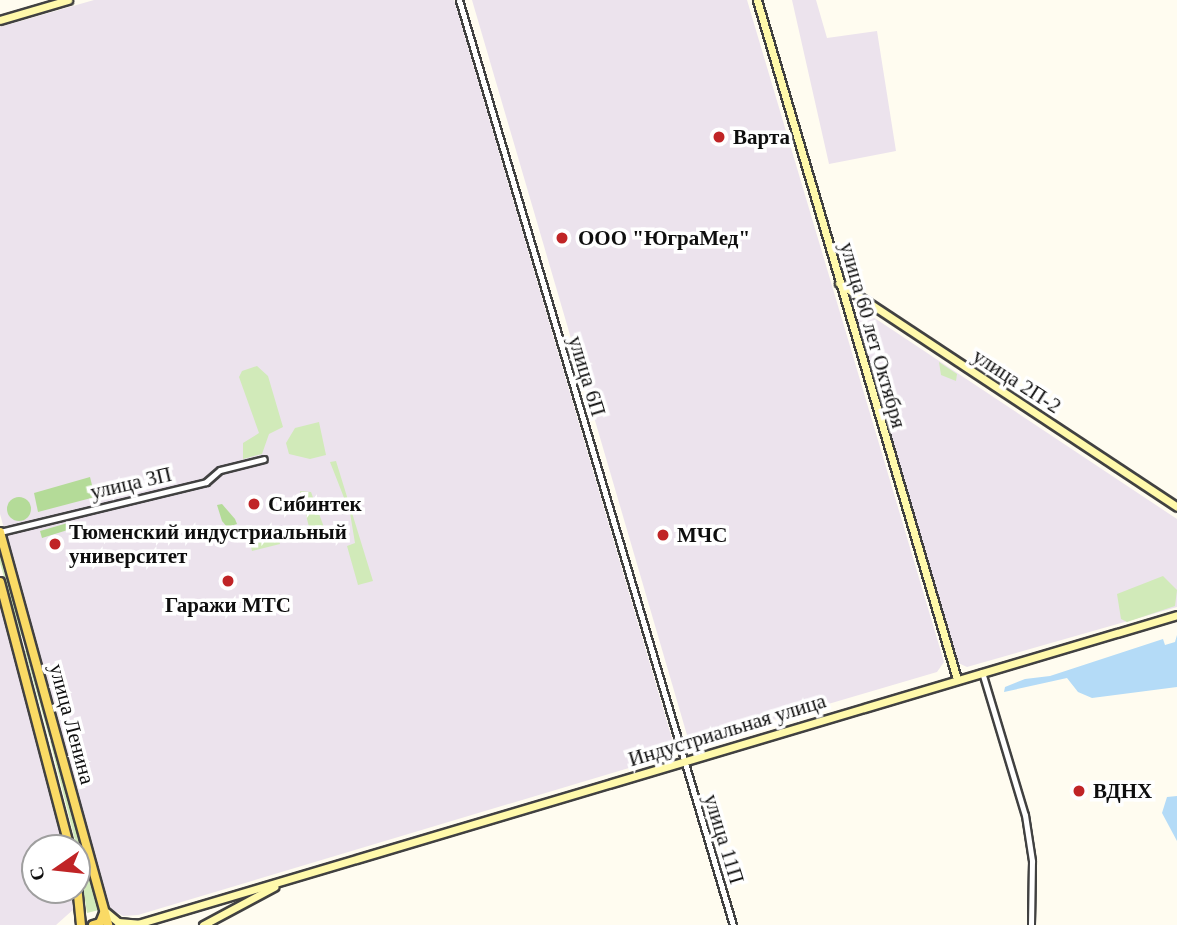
<!DOCTYPE html>
<html>
<head>
<meta charset="utf-8">
<style>
	body { margin:0 }
	#map { position:relative; width:1177px; height:925px; overflow:hidden; background:#fffcf0; font-family:"Times New Roman",serif }
	div>[style] { position:absolute }
	[style*='--x'] { left:calc(var(--x)*1px); top:calc(var(--y)*1px); width:calc(var(--w)*1px); rotate:calc(var(--a)*1deg) }
	.industrial>* { inset:0; background:#ece3ed }
	.green>* { inset:0; background:#d1eab9 }
	.forest>* { inset:0; background:#b4db98 }
	.round { border-radius:50% }
	.water>* { inset:0; background:#b4dbf7 }
	.roads { filter:drop-shadow(2px 0 #414141) drop-shadow(-2px 0 #414141) drop-shadow(0 2px #414141) drop-shadow(0 -2px #414141) }
	.street>* { height:5px; margin:-2.5px; padding:0 2.5px; transform-origin:2.5px; border-radius:2.5px; background:#fff }
	.secondary>* { height:7px; margin:-3.5px; padding:0 3.5px; transform-origin:3.5px; border-radius:3.5px; background:#fff9ab }
	.primary>* { height:8px; margin:-4px; padding:0 4px; transform-origin:4px; border-radius:4px; background:#fada65 }
	.dots>* { width:19px; height:19px; translate:-50% -50%; box-sizing:border-box; border:4px solid #fff; border-radius:50% }
	span { translate:-50% -50%; white-space:nowrap; text-align:center; line-height:1.15; -webkit-text-stroke:7px #fff; paint-order:stroke }
	.poi-label { font-size:21px; color:#0e0e0e; font-weight:700 }
	.left { translate:0 -50%; text-align:left }
	.street-label { font-size:21px; color:#0e0e0e }
	.north { position:absolute; left:21px; top:834px; width:70px; height:70px; box-sizing:border-box; background:#fff; border:2px solid #9f9f9f; border-radius:50%; rotate:256deg; font-size:19px; font-weight:700; line-height:28px; text-align:center; color:#0e0e0e }
	.north::after { content:''; display:block; margin:auto; width:24px; height:32px; background:#c02426; clip-path:polygon(50% 0,100% 100%,50% 72%,0 100%) }
</style>
</head>
<body>
<div id="map">
	<div class="industrial">
		<i style="clip-path:polygon(94px 0,454px 0,673px 742px,669px 756px,138px 915px,123px 916px,109px 908px,0 514px,0 27px)"></i>
		<i style="clip-path:polygon(472px 0,747px 0,944px 662px,937px 672px,699px 742px,687px 735px)"></i>
		<i style="clip-path:polygon(792px 0,816px 0,827px 38px,877px 31px,896px 151px,829px 164px)"></i>
		<i style="clip-path:polygon(859px 315px,870px 315px,1177px 519px,1177px 607px,967px 667px,956px 662px,856px 325px)"></i>
		<i style="clip-path:polygon(0 601px,65px 848px,35px 848px,35px 890px,72px 890px,75px 908px,56px 925px,0 925px)"></i>
	</div>
	<div class="green">
		<i style="clip-path:polygon(939px 362px,957px 374px,956px 381px,941px 375px)"></i>
		<i style="clip-path:polygon(257px 366px,268px 376px,283px 427px,269px 434px,262px 454px,243px 459px,243px 443px,259px 433px,239px 377px,242px 371px)"></i>
		<i style="clip-path:polygon(319px 422px,326px 455px,310px 459px,289px 454px,286px 443px,295px 428px)"></i>
		<i style="clip-path:polygon(336px 461px,373px 581px,358px 585px,347px 546px,355px 543px,350px 513px,330px 462px)"></i>
		<i style="clip-path:polygon(300px 491px,311px 492px,325px 530px,316px 538px,312px 539px)"></i>
		<i style="clip-path:polygon(278px 535px,280px 544px,252px 551px,250px 542px)"></i>
		<i style="clip-path:polygon(0 552px,24px 635px,21px 636px,0 563px)"></i>
		<i style="clip-path:polygon(1163px 576px,1177px 590px,1175px 606px,1127px 622px,1121px 619px,1117px 594px)"></i>
		<i style="clip-path:polygon(28px 650px,52px 736px,49px 737px,25px 651px)"></i>
		<i style="clip-path:polygon(53px 740px,99px 910px,87px 913px,77px 848px,50px 741px)"></i>
	</div>
	<div class="forest">
		<i style="clip-path:polygon(90px 477px,95px 497px,38px 512px,34px 493px)"></i>
		<i class="round" style="left:7px;top:497px;width:24px;height:24px"></i>
		<i style="clip-path:polygon(222px 504px,235px 519px,237px 524px,227px 527px,222px 521px,217px 505px)"></i>
		<i style="clip-path:polygon(71px 522px,74px 528px,42px 538px,40px 531px)"></i>
	</div>
	<div class="water">
		<i style="clip-path:polygon(1177px 635px,1177px 687px,1092px 698px,1078px 692px,1067px 678px,1004px 692px,1005px 687px,1025px 679px,1050px 676px,1163px 639px,1165px 645px,1175px 642px)"></i>
		<i style="clip-path:polygon(1177px 796px,1177px 841px,1162px 813px,1167px 797px)"></i>
	</div>
	<div class="roads">
		<div class="street">
			<i style="--x:459;--y:0;--w:965;--a:73.5"></i>
			<i style="--x:0;--y:532;--w:212;--a:-13.6"></i>
			<i style="--x:206;--y:482;--w:18;--a:-41"></i>
			<i style="--x:220;--y:470;--w:45;--a:-14"></i>
			<i style="--x:982;--y:672;--w:149;--a:73.3"></i>
			<i style="--x:1025;--y:815;--w:47;--a:81.3"></i>
			<i style="--x:1032;--y:861;--w:64;--a:90.9"></i>
		</div>
		<div class="secondary">
			<i style="--x:757;--y:0;--w:708;--a:73.59"></i>
			<i style="--x:0;--y:20;--w:71;--a:-16.4"></i>
			<i style="--x:839;--y:283;--w:405;--a:33.5"></i>
			<i style="--x:106;--y:912;--w:16;--a:40"></i>
			<i style="--x:118;--y:922;--w:21;--a:5"></i>
			<i style="--x:134;--y:925;--w:1088;--a:-16.55"></i>
			<i style="--x:203;--y:925;--w:81;--a:-28.2"></i>
		</div>
		<div class="primary">
			<i style="--x:0;--y:532;--w:408;--a:74.6"></i>
			<i style="--x:0;--y:582;--w:275;--a:75.3"></i>
			<i style="--x:77;--y:885;--w:40;--a:84.3"></i>
			<i style="--x:93;--y:925;--w:7;--a:-16"></i>
			<i style="--x:100;--y:923;--w:11;--a:-68"></i>
		</div>
	</div>
	<div class="dots">
		<i style="left:719px;top:137px;background:#c02426"></i>
		<i style="left:562px;top:238px;background:#c02426"></i>
		<i style="left:254px;top:504px;background:#c02426"></i>
		<i style="left:663px;top:535px;background:#c02426"></i>
		<i style="left:55px;top:544px;background:#c02426"></i>
		<i style="left:228px;top:581px;background:#c02426"></i>
		<i style="left:1079px;top:791px;background:#c02426"></i>
	</div>
	<div class="poi-label">
		<span class="left" style="left:733px;top:137px">Варта</span>
		<span class="left" style="left:578px;top:238px">ООО "ЮграМед"</span>
		<span class="left" style="left:268px;top:504px">Сибинтек</span>
		<span class="left" style="left:69px;top:544px">Тюменский индустриальный<br>университет</span>
		<span class="left" style="left:677px;top:535px">МЧС</span>
		<span style="left:228px;top:605px">Гаражи МТС</span>
		<span class="left" style="left:1093px;top:791px">ВДНХ</span>
	</div>
	<div class="street-label">
		<span style="left:873px;top:335px;rotate:74deg">улица 60 лет Октября</span>
		<span style="left:587px;top:376px;rotate:73deg">улица 6П</span>
		<span style="left:1017px;top:381px;rotate:33deg">улица 2П-2</span>
		<span style="left:131px;top:483px;rotate:-13deg">улица 3П</span>
		<span style="left:72px;top:724px;rotate:75deg">улица Ленина</span>
		<span style="left:727px;top:730px;rotate:-17deg">Индустриальная улица</span>
		<span style="left:724px;top:839px;rotate:73deg">улица 11П</span>
	</div>
	<div class="north">С</div>
</div>
</body>
</html>
